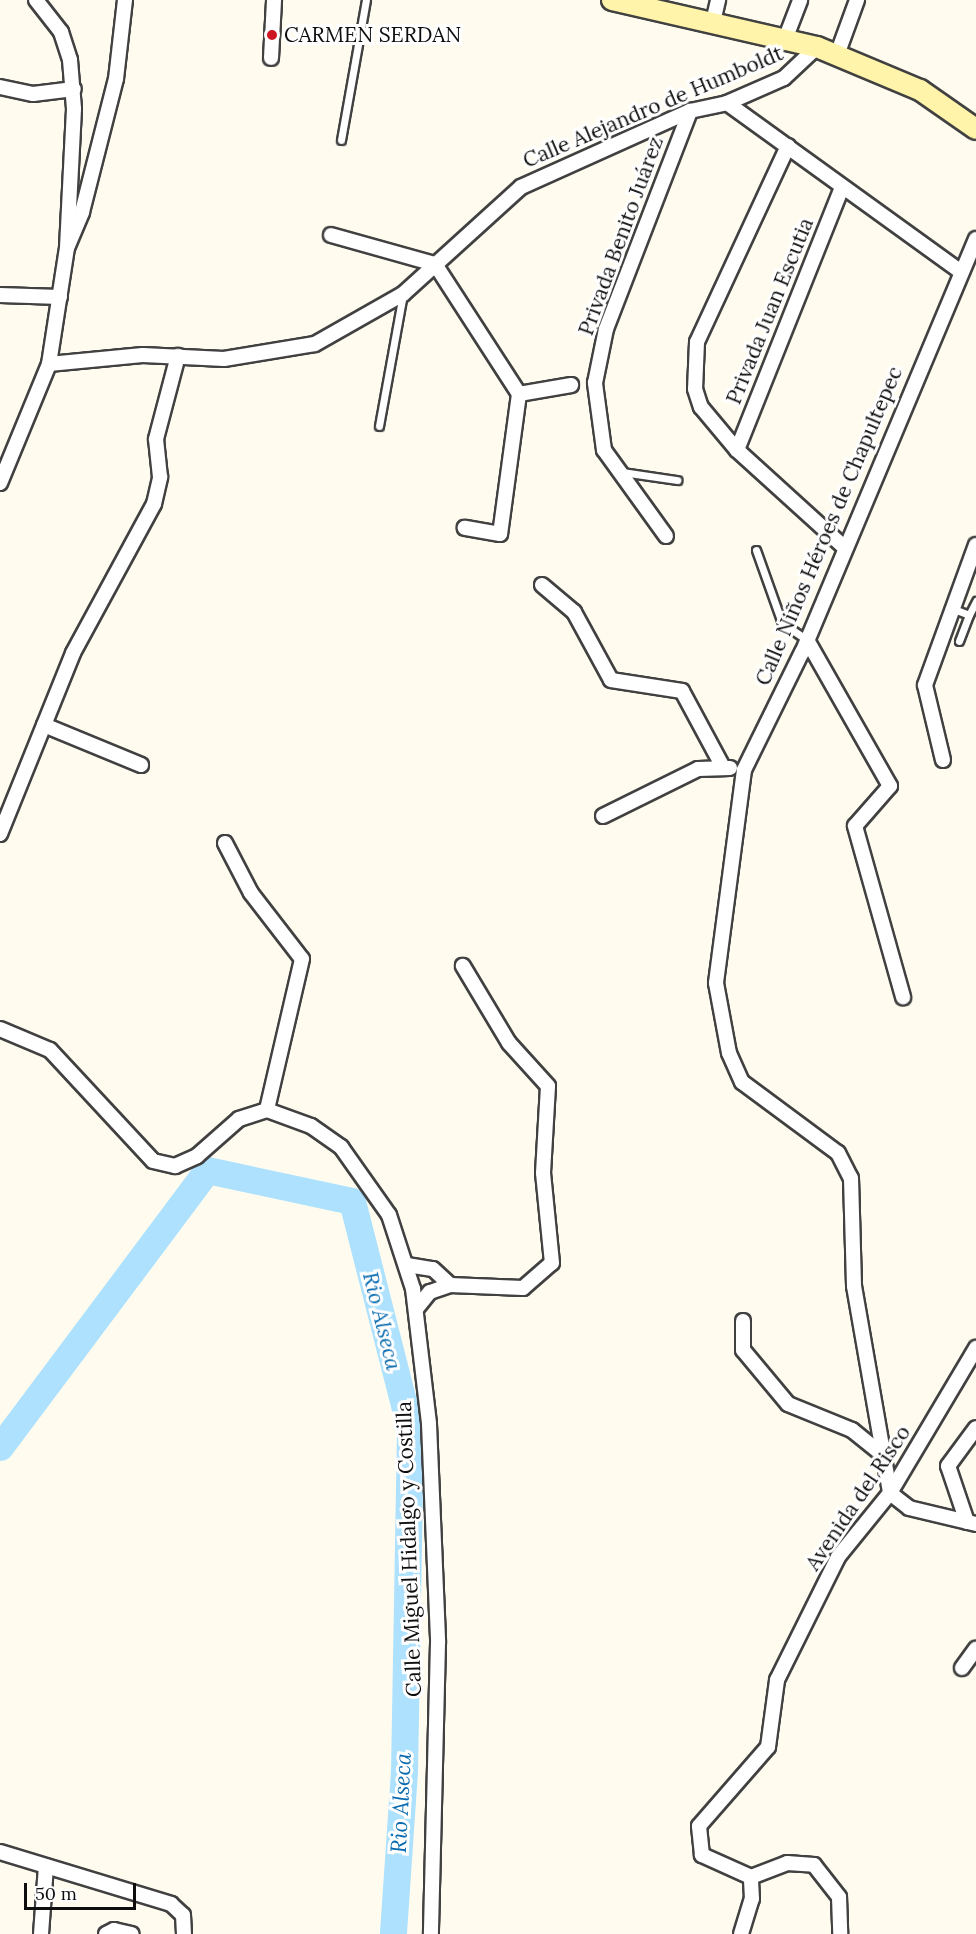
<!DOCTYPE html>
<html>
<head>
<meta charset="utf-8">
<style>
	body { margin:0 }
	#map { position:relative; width:976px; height:1934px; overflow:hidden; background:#fffcef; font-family:Lora,serif }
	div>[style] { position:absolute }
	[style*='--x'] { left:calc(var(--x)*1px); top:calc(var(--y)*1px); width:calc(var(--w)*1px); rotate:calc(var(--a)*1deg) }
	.river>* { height:27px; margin:-13.5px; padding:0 13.5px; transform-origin:13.5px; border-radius:13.5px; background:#ade1fd }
	.roads { filter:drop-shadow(2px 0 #414141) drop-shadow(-2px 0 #414141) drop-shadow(0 2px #414141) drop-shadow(0 -2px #414141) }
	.lane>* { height:7px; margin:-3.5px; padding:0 3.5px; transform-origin:3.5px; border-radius:3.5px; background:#fff }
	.street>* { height:14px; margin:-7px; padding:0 7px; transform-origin:7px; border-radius:7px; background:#fff }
	.secondary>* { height:20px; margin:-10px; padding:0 10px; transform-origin:10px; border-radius:10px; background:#fff4aa }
	.dots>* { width:16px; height:16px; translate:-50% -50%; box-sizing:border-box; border:3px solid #fff; border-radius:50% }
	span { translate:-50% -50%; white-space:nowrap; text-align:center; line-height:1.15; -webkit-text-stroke:6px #fff; paint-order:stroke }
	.poi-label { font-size:21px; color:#0e0e0e }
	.left { translate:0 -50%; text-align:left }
	.street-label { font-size:21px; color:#0e0e0e }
	.water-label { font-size:22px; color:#086aaf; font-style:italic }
	.scale { position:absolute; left:24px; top:1883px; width:112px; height:27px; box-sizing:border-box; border:3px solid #0e0e0e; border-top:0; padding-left:8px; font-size:18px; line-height:21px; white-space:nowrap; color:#0e0e0e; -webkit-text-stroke:4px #fff; paint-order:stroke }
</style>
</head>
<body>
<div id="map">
	<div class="river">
		<i style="--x:0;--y:1447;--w:346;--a:-53.2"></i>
		<i style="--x:207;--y:1170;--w:148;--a:12.1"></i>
		<i style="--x:352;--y:1201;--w:235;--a:75.7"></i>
		<i style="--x:410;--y:1429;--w:342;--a:91"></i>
		<i style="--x:404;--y:1771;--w:163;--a:93.9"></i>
	</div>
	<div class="roads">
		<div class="lane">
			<i style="--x:341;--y:140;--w:142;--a:-79.9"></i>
			<i style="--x:379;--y:426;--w:134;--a:-79.7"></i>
			<i style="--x:622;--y:472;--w:56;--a:8.3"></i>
			<i style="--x:756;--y:550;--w:77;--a:70.4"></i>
			<i style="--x:782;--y:623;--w:30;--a:34"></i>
			<i style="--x:951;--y:608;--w:19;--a:21"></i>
			<i style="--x:969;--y:615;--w:16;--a:-63"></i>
			<i style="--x:959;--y:641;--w:28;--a:-69"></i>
		</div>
		<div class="street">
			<i style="--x:36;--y:0;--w:41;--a:52"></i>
			<i style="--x:61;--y:32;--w:29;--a:72"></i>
			<i style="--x:70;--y:60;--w:49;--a:85.3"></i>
			<i style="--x:74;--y:109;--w:136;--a:92.9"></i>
			<i style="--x:713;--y:22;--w:23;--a:-77"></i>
			<i style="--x:786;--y:37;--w:40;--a:-69"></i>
			<i style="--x:837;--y:55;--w:59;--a:-70"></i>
			<i style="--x:271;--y:58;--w:58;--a:-87"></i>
			<i style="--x:0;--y:87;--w:34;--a:12"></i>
			<i style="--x:33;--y:94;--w:41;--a:-7"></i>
			<i style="--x:727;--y:103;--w:289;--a:35.8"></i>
			<i style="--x:788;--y:146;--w:216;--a:114.9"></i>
			<i style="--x:697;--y:342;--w:47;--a:92.4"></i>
			<i style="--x:695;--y:389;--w:19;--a:72"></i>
			<i style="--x:701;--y:407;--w:56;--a:50.1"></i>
			<i style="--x:737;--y:450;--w:146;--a:42.2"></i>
			<i style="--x:331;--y:235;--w:108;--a:15.6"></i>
			<i style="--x:435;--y:264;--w:155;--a:57.1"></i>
			<i style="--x:519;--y:394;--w:141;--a:97.7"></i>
			<i style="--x:500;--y:534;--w:36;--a:-170"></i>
			<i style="--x:976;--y:239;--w:448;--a:112.8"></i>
			<i style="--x:802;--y:652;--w:131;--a:116.2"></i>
			<i style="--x:744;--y:770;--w:215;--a:97.5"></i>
			<i style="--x:716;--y:983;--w:71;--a:79.5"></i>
			<i style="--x:729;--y:1053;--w:32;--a:66"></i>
			<i style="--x:742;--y:1082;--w:119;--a:36.5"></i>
			<i style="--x:838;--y:1153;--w:28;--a:63"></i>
			<i style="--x:851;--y:1178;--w:108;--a:88.4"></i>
			<i style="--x:854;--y:1286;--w:210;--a:80.1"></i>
			<i style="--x:890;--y:1493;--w:24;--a:38"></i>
			<i style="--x:909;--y:1508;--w:69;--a:13.4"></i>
			<i style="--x:0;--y:295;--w:60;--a:1.9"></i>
			<i style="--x:49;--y:364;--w:94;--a:-5.5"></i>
			<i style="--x:143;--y:355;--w:81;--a:2.8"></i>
			<i style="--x:224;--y:359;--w:92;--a:-9.4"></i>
			<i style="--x:315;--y:344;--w:101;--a:-29.6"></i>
			<i style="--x:403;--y:294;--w:159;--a:-42.2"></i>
			<i style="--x:521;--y:187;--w:185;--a:-24.2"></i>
			<i style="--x:690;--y:111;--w:38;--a:-12"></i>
			<i style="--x:727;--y:103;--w:62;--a:-23.7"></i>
			<i style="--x:784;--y:78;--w:45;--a:-43.2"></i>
			<i style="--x:519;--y:394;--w:53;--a:-9.8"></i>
			<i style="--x:737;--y:450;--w:282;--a:-68.2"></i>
			<i style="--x:0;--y:483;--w:129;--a:-67.6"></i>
			<i style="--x:49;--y:364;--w:117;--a:-81.2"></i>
			<i style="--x:67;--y:248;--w:39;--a:-67"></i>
			<i style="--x:82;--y:212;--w:137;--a:-75.7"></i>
			<i style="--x:116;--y:79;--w:80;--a:-83.5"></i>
			<i style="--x:666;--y:536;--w:106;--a:-125.8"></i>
			<i style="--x:604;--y:450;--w:68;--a:-97.7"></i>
			<i style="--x:595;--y:383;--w:55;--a:-78.5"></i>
			<i style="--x:606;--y:329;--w:234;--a:-68.9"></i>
			<i style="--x:542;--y:585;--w:42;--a:40.2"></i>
			<i style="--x:574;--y:612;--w:77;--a:61.4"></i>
			<i style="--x:611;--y:680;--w:72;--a:8.8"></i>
			<i style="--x:682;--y:691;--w:86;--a:61.7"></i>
			<i style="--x:807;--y:640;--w:168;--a:60.4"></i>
			<i style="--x:890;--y:786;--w:53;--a:131.2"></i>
			<i style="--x:855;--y:826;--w:178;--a:74.3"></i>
			<i style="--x:44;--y:725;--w:105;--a:22.4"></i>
			<i style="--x:943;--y:760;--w:77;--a:-103.5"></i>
			<i style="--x:925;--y:685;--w:149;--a:-70"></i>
			<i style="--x:603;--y:816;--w:106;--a:-26.3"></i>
			<i style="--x:698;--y:769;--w:32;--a:-2"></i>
			<i style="--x:0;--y:834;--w:195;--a:-68"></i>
			<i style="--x:73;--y:653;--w:170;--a:-61.5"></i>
			<i style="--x:154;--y:504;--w:28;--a:-77"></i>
			<i style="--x:160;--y:477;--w:38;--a:-96"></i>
			<i style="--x:156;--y:439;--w:86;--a:-75.2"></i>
			<i style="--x:225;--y:843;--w:56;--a:62.5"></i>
			<i style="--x:251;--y:893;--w:83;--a:52.3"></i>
			<i style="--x:302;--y:959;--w:155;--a:103.1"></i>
			<i style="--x:0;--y:1029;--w:54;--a:22.8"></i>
			<i style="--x:50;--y:1050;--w:151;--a:47.1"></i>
			<i style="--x:153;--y:1161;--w:23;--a:13"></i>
			<i style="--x:175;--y:1166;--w:24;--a:-24"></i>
			<i style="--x:197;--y:1156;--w:56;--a:-41.4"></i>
			<i style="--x:239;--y:1119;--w:29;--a:-18"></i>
			<i style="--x:267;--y:1110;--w:47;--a:20"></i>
			<i style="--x:311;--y:1126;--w:37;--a:35"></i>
			<i style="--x:341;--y:1147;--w:83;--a:54.8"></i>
			<i style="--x:389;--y:1215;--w:78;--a:72"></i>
			<i style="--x:413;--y:1289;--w:136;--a:83.2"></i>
			<i style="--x:429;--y:1424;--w:219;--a:87.6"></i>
			<i style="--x:438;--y:1643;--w:291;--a:91.4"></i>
			<i style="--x:407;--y:1265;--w:26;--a:9"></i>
			<i style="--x:433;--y:1269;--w:23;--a:43"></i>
			<i style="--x:416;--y:1309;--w:22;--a:-51"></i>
			<i style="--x:430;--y:1292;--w:21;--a:-19"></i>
			<i style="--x:450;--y:1285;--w:73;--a:2.4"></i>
			<i style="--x:523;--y:1288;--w:38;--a:-41"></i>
			<i style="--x:552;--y:1263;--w:90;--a:-95.7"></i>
			<i style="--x:543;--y:1173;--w:87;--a:-86.7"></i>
			<i style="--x:548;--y:1086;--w:58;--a:-132.2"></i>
			<i style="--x:509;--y:1043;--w:90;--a:-120.9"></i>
			<i style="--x:743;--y:1321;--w:29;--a:90"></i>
			<i style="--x:743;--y:1350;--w:70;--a:50.2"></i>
			<i style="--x:788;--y:1404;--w:69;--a:22.1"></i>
			<i style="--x:852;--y:1430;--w:40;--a:39"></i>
			<i style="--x:967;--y:1522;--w:59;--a:-108.7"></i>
			<i style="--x:948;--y:1466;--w:47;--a:-53.6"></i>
			<i style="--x:962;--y:1668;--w:24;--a:-54"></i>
			<i style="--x:0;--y:1852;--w:179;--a:16.9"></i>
			<i style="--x:171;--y:1904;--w:16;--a:43"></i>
			<i style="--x:183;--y:1915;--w:19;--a:87"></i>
			<i style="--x:751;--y:1877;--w:39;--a:-21"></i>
			<i style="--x:787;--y:1863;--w:27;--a:4"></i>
			<i style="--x:814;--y:1865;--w:41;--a:52"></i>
			<i style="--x:839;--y:1897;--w:37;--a:88"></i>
			<i style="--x:41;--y:1934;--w:68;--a:-85.8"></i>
			<i style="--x:106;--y:1934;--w:9;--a:-27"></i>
			<i style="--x:114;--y:1930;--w:18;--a:13"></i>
			<i style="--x:741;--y:1934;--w:37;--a:-73"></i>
			<i style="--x:752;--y:1899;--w:22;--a:-93"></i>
			<i style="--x:751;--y:1877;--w:54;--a:-155.8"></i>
			<i style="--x:702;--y:1855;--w:29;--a:-96"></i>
			<i style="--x:699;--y:1826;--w:105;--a:-48.9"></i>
			<i style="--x:768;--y:1747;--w:68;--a:-82.3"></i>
			<i style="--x:777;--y:1680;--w:137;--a:-63.6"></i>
			<i style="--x:838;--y:1557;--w:82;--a:-50.9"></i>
			<i style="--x:890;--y:1493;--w:169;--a:-59.3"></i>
		</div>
		<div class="secondary">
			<i style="--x:612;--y:0;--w:210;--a:12.9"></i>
			<i style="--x:817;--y:47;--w:112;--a:22.7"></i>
			<i style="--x:920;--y:90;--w:68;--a:34.9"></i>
		</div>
	</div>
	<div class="dots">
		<i style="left:272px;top:35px;background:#cf1623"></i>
	</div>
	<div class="poi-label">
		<span class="left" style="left:284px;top:35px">CARMEN SERDAN</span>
	</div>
	<div class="street-label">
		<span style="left:653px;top:107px;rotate:-23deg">Calle Alejandro de Humboldt</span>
		<span style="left:621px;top:236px;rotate:-70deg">Privada Benito Juárez</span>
		<span style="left:770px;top:311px;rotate:-68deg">Privada Juan Escutia</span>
		<span style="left:829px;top:526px;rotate:-67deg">Calle Niños Héroes de Chapultepec</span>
		<span style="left:858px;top:1498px;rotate:-56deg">Avenida del Risco</span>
		<span style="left:409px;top:1549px;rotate:-92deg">Calle Miguel Hidalgo y Costilla</span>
	</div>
	<div class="water-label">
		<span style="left:382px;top:1321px;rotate:76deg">Rio Alseca</span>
		<span style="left:401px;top:1803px;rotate:-87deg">Rio Alseca</span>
	</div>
	<div class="scale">50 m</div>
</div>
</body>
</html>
